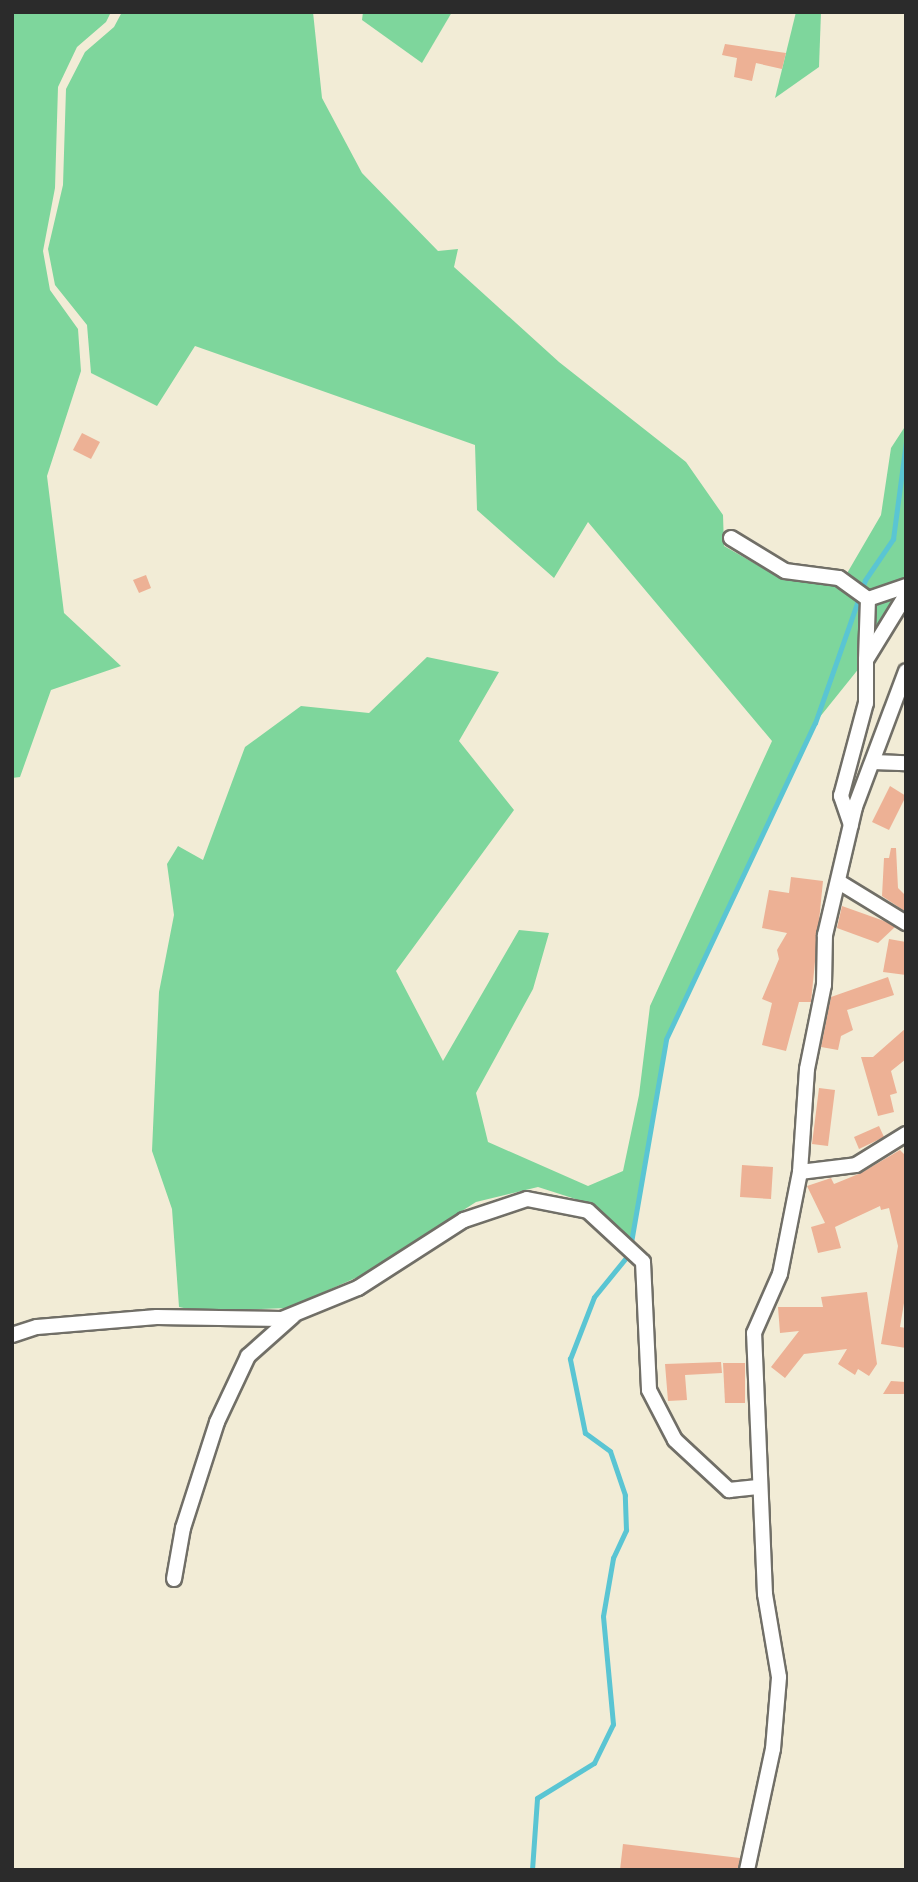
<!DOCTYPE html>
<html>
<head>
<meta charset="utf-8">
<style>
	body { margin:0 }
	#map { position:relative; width:918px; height:1882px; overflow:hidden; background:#f2ecd6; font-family:"Gentium Book Plus",serif }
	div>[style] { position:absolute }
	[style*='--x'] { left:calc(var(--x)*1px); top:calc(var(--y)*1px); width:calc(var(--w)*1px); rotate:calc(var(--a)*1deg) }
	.green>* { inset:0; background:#7ed69c }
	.stream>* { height:5px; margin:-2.5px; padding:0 2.5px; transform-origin:2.5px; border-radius:2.5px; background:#5ac5d3 }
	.building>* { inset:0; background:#edb195 }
	.roads { filter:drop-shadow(2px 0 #716f67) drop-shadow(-2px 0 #716f67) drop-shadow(0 2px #716f67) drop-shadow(0 -2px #716f67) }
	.minor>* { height:14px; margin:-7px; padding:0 7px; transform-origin:7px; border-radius:7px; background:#fff }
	span { translate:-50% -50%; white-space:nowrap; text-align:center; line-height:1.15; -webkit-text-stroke:5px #fdfcf7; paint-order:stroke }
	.frame { position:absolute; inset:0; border:14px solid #2b2b2b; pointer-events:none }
</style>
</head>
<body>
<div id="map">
	<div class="green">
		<i style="clip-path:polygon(12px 12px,111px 12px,106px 22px,77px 47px,58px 87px,55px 188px,43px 251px,50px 290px,78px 329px,81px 371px,47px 476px,64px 613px,121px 666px,51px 690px,20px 777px,12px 778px)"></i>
		<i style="clip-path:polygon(122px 12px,313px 12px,322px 98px,362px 173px,438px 251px,458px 249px,454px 267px,559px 362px,686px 462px,723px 515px,724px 546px,784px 580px,837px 584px,861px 604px,860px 667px,815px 723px,666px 1039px,631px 1242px,591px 1204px,538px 1187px,476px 1202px,360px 1276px,288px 1308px,198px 1311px,179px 1307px,172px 1209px,152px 1151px,159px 992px,174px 915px,167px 864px,178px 846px,203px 860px,245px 747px,301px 706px,369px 713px,427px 657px,499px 672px,459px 741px,514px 810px,396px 971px,443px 1061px,519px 930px,549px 933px,533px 989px,476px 1093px,488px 1142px,588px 1186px,623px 1171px,639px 1095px,650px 1006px,772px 741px,588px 522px,554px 578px,477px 510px,475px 445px,195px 346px,157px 406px,91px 373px,87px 325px,55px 285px,48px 249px,63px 185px,66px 89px,85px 52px,114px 27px)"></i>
		<i style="clip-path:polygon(363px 12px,452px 12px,422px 63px,362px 20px)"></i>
		<i style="clip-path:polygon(796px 12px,821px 12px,819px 67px,775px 98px)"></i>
		<i style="clip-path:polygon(906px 425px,906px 609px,866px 660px,868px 599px,846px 575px,881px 515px,891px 448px)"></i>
	</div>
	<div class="stream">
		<i style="--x:532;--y:1870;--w:72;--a:-86"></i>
		<i style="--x:537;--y:1798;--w:67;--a:-31.6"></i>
		<i style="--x:594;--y:1763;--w:43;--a:-64"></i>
		<i style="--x:613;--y:1724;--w:108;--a:-95.3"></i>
		<i style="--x:603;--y:1616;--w:59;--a:-80.2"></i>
		<i style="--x:613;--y:1558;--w:31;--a:-65"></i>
		<i style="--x:626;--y:1530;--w:35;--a:-92"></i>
		<i style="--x:625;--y:1495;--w:46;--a:-108.8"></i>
		<i style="--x:610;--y:1451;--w:31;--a:-144"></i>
		<i style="--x:585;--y:1433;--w:76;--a:-101.5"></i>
		<i style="--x:570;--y:1359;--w:66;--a:-68.8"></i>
		<i style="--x:594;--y:1297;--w:55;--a:-50.9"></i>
		<i style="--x:629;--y:1254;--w:218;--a:-80.2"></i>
		<i style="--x:666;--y:1039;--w:349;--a:-64.8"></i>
		<i style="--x:815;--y:723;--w:151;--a:-70.7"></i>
		<i style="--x:865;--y:580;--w:50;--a:-55.7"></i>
		<i style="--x:893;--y:539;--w:99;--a:-82.4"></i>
	</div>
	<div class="building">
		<i style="clip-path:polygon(725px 44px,786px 53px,782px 69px,756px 63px,752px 81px,734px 77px,737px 58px,722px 55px)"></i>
		<i style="clip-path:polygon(82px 433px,100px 442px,91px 459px,73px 450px)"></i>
		<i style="clip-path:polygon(146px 575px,151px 588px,139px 593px,133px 580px)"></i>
		<i style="clip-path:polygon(890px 786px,906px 796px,889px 830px,872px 822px)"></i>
		<i style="clip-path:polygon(891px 848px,896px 848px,898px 888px,906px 896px,906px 912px,882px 896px,884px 858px,889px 858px)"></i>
		<i style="clip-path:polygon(791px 877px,823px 881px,811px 1002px,799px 1002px,786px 1051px,762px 1045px,772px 1003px,762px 999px,779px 959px,777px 950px,787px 933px,762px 928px,769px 890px,789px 893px)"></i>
		<i style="clip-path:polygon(842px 906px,887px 922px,895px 927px,878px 943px,837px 928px)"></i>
		<i style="clip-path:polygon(889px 939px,906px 942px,906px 975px,883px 972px)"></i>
		<i style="clip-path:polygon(888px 977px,894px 995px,847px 1010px,853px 1030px,841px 1036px,838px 1050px,821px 1047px,831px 997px)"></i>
		<i style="clip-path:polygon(906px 1028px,906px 1059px,891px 1071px,897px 1093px,890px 1095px,894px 1112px,878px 1116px,861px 1057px,873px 1057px)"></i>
		<i style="clip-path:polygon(819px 1088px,835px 1090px,828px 1146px,812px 1144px)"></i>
		<i style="clip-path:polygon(879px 1126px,884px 1137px,859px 1149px,854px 1137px)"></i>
		<i style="clip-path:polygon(900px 1150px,906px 1156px,906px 1291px,900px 1327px,906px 1328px,906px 1348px,881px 1344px,898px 1246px,889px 1208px,881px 1210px,880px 1206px,835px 1227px,841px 1248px,818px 1253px,811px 1227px,825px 1223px,807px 1186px,831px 1178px,834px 1184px,861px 1173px)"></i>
		<i style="clip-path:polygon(742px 1165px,773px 1167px,771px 1199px,740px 1197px)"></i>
		<i style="clip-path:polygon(867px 1292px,877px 1364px,869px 1376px,858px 1369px,855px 1375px,838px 1364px,847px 1349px,804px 1354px,785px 1378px,771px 1367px,799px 1331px,780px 1333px,778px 1307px,823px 1307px,821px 1297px)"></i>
		<i style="clip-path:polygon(721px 1362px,722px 1373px,685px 1375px,687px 1400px,668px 1401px,665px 1364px)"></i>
		<i style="clip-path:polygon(723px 1363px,745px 1363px,745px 1403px,725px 1403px)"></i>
		<i style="clip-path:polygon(891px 1381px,906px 1382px,906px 1394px,883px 1394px)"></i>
		<i style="clip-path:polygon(623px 1844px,740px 1858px,738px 1870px,620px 1870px)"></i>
	</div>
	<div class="roads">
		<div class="minor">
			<i style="--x:731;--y:538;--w:63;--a:31.4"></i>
			<i style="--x:785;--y:571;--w:54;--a:7.4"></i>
			<i style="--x:839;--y:578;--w:36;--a:36"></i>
			<i style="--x:868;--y:599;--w:59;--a:91.9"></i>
			<i style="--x:868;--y:599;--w:40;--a:-18.9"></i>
			<i style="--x:873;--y:762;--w:33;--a:2"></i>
			<i style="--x:851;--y:825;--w:31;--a:-109"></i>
			<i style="--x:841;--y:796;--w:96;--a:-75"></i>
			<i style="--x:866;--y:703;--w:43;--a:-90"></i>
			<i style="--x:866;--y:660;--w:76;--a:-58.4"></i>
			<i style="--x:839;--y:882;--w:79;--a:31.5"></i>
			<i style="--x:800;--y:1172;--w:56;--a:-7.1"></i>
			<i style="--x:856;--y:1165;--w:59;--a:-31.8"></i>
			<i style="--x:12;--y:1335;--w:26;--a:-18"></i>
			<i style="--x:37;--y:1327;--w:120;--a:-4.8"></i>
			<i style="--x:157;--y:1317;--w:125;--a:0.9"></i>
			<i style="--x:282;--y:1319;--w:82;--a:-22.2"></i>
			<i style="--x:358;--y:1288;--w:126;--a:-32.7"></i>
			<i style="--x:464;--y:1220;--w:66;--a:-18.4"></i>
			<i style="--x:527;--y:1199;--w:62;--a:11.1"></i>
			<i style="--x:588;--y:1211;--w:75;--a:42.8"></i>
			<i style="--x:643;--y:1262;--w:128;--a:87.3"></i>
			<i style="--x:649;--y:1390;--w:56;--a:62.5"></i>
			<i style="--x:675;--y:1440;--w:74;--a:42.8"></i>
			<i style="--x:729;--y:1490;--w:29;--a:-6"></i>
			<i style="--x:174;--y:1579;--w:52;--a:-80"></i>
			<i style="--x:183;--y:1528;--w:111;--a:-72.2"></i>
			<i style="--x:217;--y:1422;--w:73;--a:-64.8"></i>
			<i style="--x:248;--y:1356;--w:60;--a:-41.6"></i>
			<i style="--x:747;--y:1870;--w:124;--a:-77.9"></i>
			<i style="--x:773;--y:1749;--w:72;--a:-85.2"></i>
			<i style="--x:779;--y:1677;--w:84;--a:-99.6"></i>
			<i style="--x:765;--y:1594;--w:261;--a:-92.4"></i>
			<i style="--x:754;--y:1333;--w:64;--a:-66.2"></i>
			<i style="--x:780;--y:1274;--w:104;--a:-78.9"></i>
			<i style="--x:800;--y:1172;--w:103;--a:-86.1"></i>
			<i style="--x:807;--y:1069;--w:86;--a:-78.6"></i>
			<i style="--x:824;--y:985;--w:50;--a:-88.9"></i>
			<i style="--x:825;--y:935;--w:131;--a:-76.8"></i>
			<i style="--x:855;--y:807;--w:145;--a:-69.4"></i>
		</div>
	</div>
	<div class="frame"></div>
</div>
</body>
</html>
